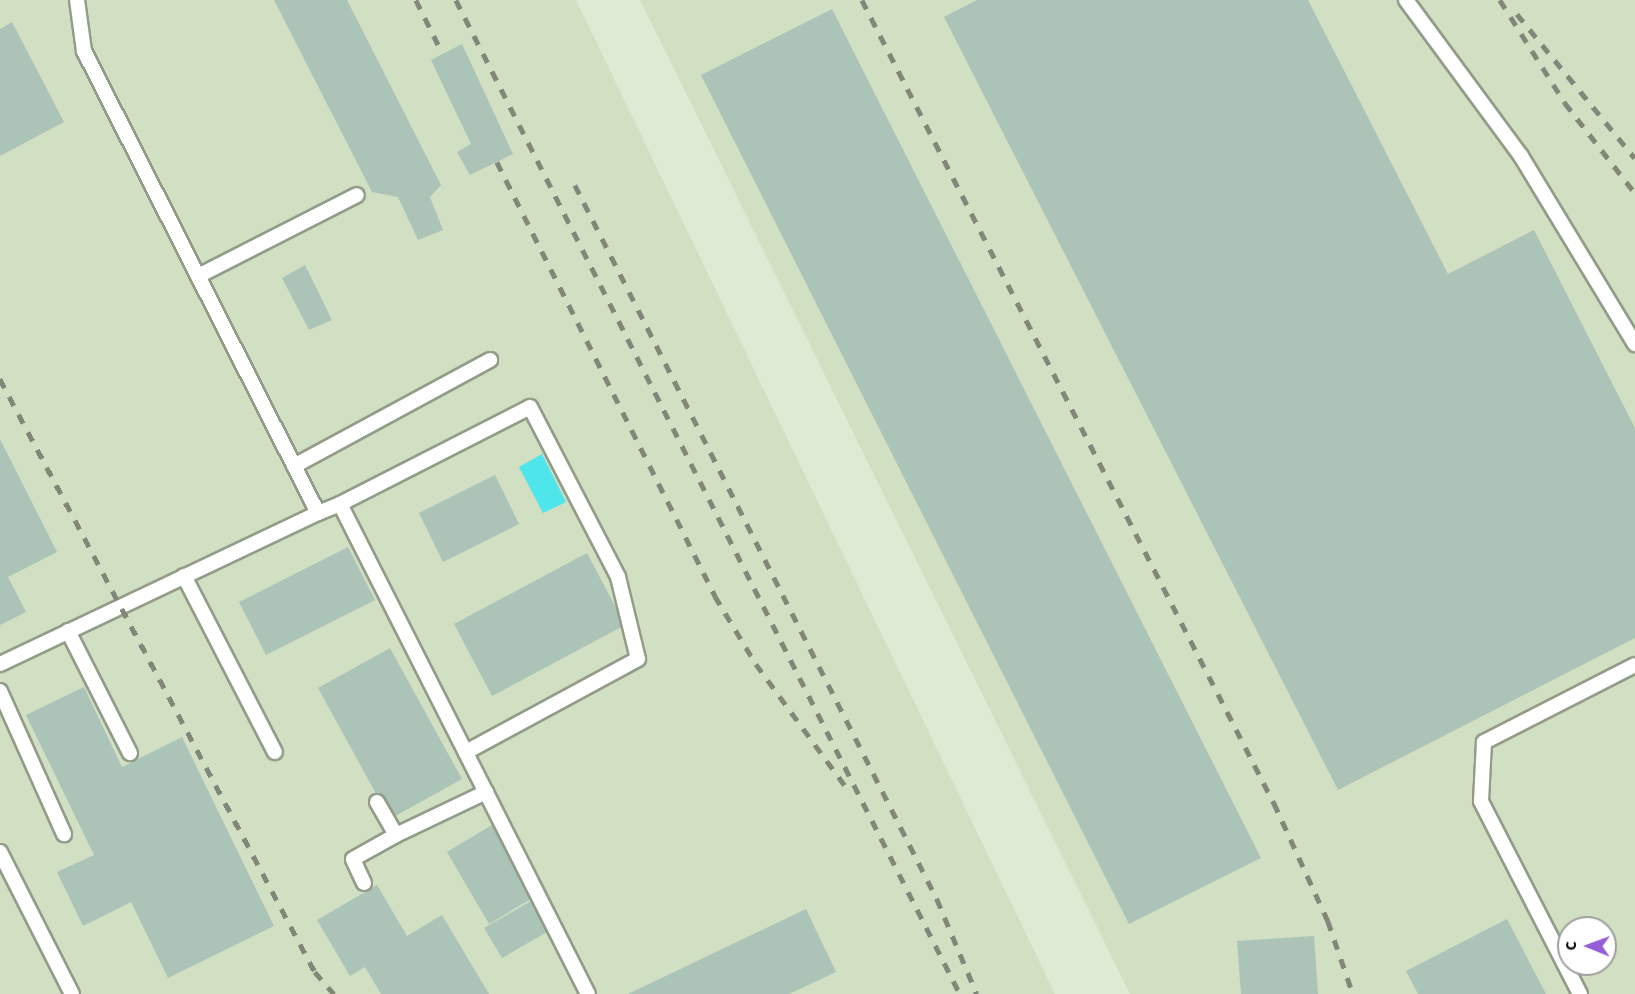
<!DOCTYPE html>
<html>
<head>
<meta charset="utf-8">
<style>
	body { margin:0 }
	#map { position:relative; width:1635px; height:994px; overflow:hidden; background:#dfead5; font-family:"Source Sans 3",sans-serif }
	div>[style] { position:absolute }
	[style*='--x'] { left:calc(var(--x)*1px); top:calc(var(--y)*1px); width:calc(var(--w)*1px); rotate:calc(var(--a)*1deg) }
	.built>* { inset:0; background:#d1dfc3 }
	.water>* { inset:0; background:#4ee5eb }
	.building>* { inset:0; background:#acc3b8 }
	.roads { filter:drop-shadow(2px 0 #929c88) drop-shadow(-2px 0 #929c88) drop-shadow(0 2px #929c88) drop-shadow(0 -2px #929c88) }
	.service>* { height:14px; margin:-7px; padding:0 7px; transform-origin:7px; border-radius:7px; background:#fff }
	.rail>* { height:4.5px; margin-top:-2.25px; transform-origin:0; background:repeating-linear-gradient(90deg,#818879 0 10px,transparent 0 20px) }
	span { translate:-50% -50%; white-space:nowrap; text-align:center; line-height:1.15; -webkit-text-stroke:4.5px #fff; paint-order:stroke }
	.north { position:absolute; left:1557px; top:916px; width:60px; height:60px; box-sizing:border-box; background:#fff; border:2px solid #a0a19e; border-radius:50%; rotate:271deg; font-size:16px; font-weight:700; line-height:24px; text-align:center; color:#11140d }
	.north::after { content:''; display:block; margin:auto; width:21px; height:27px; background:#955dd6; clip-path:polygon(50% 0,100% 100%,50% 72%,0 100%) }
</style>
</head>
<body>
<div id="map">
	<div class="built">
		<i style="clip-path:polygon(0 0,576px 0,1055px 994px,0 994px)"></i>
		<i style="clip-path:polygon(evenodd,640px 0,1635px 0,1635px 994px,1130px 994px,640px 0,1569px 928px,1605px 928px,1605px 964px,1569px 964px,1569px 928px)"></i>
	</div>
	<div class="water">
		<i style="clip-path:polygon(542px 454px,566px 502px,543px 513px,519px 467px)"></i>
	</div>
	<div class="building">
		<i style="clip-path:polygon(274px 0,347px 0,441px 185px,430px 197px,443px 230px,418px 240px,398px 197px,372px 192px)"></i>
		<i style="clip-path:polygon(977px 0,1308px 0,1448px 274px,1534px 230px,1635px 428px,1635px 638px,1338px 790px,944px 17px)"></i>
		<i style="clip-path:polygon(832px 9px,1261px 858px,1129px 924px,701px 75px)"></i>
		<i style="clip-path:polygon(12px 22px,64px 122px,0 156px,0 29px)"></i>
		<i style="clip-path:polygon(462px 44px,513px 154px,470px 175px,457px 152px,471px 144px,431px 60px)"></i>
		<i style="clip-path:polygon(305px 265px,332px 320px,309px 330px,282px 278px)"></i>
		<i style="clip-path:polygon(0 439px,57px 552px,8px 577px,26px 612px,0 625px)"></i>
		<i style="clip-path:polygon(495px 475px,519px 524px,443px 562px,419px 513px)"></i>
		<i style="clip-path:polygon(348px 547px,375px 600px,266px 655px,239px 602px)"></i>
		<i style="clip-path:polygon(587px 553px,625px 625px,492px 696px,454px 624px)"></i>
		<i style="clip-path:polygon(390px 648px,462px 779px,390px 819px,318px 688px)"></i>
		<i style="clip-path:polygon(84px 687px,122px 767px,182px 737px,274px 926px,168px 978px,131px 902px,83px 926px,57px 872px,94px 855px,26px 715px)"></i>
		<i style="clip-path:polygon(492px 825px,534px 897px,489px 924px,447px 852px)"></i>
		<i style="clip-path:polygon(377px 885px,407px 936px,442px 915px,489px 994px,381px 994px,365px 967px,350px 976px,317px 920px)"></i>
		<i style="clip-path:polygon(536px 898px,554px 928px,502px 958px,484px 928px)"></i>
		<i style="clip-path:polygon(806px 909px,836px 972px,789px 994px,628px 994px)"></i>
		<i style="clip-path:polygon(1507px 919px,1546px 994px,1418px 994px,1406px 971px)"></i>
		<i style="clip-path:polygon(1314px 936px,1318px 994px,1241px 994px,1237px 941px)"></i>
	</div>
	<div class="roads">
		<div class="service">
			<i style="--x:1406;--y:0;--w:194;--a:53.6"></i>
			<i style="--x:1521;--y:156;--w:220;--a:58.8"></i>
			<i style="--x:198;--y:276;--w:178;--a:-27"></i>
			<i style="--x:294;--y:466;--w:223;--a:-28.4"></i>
			<i style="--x:340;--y:504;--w:213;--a:-27"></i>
			<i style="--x:530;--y:407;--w:191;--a:62.6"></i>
			<i style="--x:618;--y:577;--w:84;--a:76.3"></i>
			<i style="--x:638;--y:659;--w:196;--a:151.6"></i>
			<i style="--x:318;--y:513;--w:24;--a:-22"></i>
			<i style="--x:340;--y:504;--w:549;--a:63.16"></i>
			<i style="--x:184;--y:576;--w:198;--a:62.7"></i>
			<i style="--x:68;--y:631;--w:137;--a:63.1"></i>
			<i style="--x:0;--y:664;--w:352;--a:-25.4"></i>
			<i style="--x:318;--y:513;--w:518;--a:-116.86"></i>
			<i style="--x:84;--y:51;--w:51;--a:-97.8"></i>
			<i style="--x:0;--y:691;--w:157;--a:65.9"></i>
			<i style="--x:377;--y:802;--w:38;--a:60"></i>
			<i style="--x:396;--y:835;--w:100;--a:-25.5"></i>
			<i style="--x:0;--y:852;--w:159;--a:63.1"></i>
			<i style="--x:364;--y:883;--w:26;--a:-115"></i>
			<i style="--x:353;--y:859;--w:49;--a:-29.2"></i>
			<i style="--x:1580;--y:994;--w:217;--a:-117.2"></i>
			<i style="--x:1481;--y:801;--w:59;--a:-87.1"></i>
			<i style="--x:1484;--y:742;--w:169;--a:-27"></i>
		</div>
	</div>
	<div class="rail">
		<i style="--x:416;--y:0;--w:60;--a:63.4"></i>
		<i style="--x:456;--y:0;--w:1114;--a:63.11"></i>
		<i style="--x:862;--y:0;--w:903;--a:62.84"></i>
		<i style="--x:1274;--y:803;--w:130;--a:65.4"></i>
		<i style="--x:1328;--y:921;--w:77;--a:71.1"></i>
		<i style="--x:1500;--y:0;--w:122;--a:57.7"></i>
		<i style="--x:1565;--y:103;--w:114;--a:52.1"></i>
		<i style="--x:1517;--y:14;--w:186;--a:50.7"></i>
		<i style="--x:497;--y:162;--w:486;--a:63.3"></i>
		<i style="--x:715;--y:596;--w:79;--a:58.9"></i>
		<i style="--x:756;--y:664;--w:157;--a:53.8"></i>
		<i style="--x:575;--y:185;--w:801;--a:63.11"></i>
		<i style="--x:937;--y:899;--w:103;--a:67.2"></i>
		<i style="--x:0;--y:379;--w:671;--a:62.02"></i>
		<i style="--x:315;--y:972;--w:29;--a:49"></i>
	</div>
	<div class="north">С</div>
</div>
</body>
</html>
